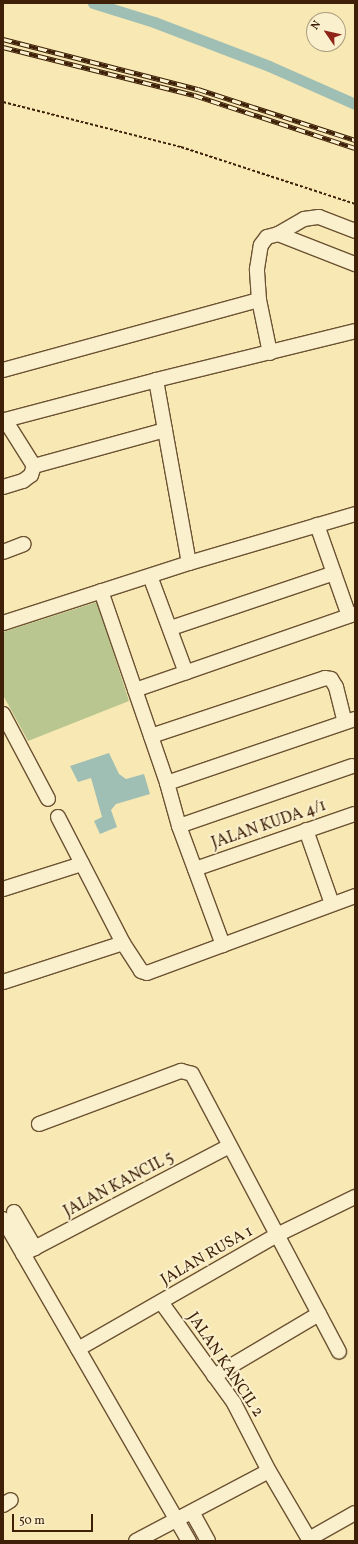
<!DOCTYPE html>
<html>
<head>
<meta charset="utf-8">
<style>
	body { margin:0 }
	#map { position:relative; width:358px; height:1544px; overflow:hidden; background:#f7e8b4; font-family:Vollkorn,serif }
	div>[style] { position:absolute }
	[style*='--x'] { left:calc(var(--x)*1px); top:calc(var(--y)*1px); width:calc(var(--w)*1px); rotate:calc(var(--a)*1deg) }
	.green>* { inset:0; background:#bac68f }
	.water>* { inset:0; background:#9fbfb5 }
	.canal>* { height:11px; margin:-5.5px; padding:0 5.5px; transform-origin:5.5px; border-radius:5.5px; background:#9fbfb5 }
	.path>* { height:2px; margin-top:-1px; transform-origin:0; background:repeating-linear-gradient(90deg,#3d2007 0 3px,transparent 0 5px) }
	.roads { filter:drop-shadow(1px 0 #6c5232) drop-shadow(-1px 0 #6c5232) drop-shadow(0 1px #6c5232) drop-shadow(0 -1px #6c5232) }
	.minor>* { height:14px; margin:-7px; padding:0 7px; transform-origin:7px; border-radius:7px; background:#faf0ce }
	.rail>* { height:4.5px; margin-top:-2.25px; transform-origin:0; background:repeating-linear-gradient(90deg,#faf0ce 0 9px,#3d2007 0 18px); box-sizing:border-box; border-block:1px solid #3d2007 }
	span { translate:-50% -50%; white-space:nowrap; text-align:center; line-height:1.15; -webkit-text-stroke:4px #faf0ce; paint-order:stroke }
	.street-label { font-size:16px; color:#3d2007 }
	.frame { position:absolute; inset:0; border:4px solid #3d2007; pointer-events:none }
	.north { position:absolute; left:306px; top:12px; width:40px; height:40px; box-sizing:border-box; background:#faf0ce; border:1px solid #ae9d7e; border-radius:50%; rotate:304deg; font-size:11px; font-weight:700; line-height:16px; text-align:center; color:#3d2007 }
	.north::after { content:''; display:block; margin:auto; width:14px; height:18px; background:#8f2418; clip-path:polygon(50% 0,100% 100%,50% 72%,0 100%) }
	.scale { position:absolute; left:12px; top:1514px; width:81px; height:18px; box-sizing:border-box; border:2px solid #3d2007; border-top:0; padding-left:5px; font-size:12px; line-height:14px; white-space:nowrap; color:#3d2007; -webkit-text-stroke:3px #faf0ce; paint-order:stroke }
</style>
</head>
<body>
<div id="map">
	<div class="green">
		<i style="clip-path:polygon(97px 602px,129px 701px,28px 741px,3px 695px,3px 632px)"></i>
	</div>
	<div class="water">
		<i style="clip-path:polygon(109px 753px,119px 774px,126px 779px,144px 774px,150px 794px,116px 804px,111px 810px,117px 827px,100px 834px,94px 821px,102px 817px,91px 778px,78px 782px,70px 766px)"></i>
	</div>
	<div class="canal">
		<i style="--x:93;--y:3;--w:64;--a:17.3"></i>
		<i style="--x:154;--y:22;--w:123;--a:20.9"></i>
		<i style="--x:269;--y:66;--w:94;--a:23.8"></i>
	</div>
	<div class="path">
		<i style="--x:3;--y:102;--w:184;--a:14.2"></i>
		<i style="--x:181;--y:147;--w:183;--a:18.1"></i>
	</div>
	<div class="roads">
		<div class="minor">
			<i style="--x:278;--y:234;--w:30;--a:-30"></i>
			<i style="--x:304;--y:219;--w:15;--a:-8"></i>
			<i style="--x:319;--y:217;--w:39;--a:21"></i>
			<i style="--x:270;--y:353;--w:54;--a:-101.7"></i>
			<i style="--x:259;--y:300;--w:31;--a:-94"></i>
			<i style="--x:257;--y:269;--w:24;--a:-81"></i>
			<i style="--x:261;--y:245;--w:10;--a:-53"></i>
			<i style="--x:267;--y:237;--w:11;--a:-15"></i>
			<i style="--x:278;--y:234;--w:83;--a:21.3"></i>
			<i style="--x:3;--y:370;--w:265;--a:-15.3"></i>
			<i style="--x:156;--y:380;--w:205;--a:-13.8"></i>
			<i style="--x:34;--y:466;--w:136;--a:-15.4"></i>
			<i style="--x:3;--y:487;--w:21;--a:-17"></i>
			<i style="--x:23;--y:481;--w:10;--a:-37"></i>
			<i style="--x:31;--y:475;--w:9;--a:-72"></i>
			<i style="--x:34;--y:466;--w:54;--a:-122.2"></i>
			<i style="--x:5;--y:420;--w:156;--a:-14.8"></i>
			<i style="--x:156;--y:380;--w:186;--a:79.8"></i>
			<i style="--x:317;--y:525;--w:96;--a:70.6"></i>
			<i style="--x:3;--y:552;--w:22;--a:-21"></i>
			<i style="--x:150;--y:576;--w:103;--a:69.6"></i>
			<i style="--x:101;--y:591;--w:203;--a:71"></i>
			<i style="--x:167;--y:783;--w:199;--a:-18.8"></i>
			<i style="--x:3;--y:623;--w:195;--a:-17.9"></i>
			<i style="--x:189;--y:563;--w:173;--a:-16.4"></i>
			<i style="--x:171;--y:628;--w:172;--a:-18.6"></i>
			<i style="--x:135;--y:690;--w:233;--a:-19.1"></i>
			<i style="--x:3;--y:714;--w:96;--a:62.1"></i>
			<i style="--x:151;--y:736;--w:183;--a:-18.4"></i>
			<i style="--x:325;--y:678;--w:6;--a:9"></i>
			<i style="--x:331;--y:679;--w:9;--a:58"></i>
			<i style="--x:336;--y:687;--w:36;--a:76"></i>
			<i style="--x:167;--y:783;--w:45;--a:74.4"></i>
			<i style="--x:179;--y:826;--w:127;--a:69.7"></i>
			<i style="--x:58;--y:817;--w:142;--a:62.7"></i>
			<i style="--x:123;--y:943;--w:33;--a:57"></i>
			<i style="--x:141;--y:971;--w:6;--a:18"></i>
			<i style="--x:147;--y:973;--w:222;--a:-20.3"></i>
			<i style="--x:179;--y:826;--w:183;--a:-19.1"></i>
			<i style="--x:306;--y:830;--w:78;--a:70.6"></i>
			<i style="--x:195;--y:869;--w:169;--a:-19"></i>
			<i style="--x:3;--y:889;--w:83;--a:-17.6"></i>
			<i style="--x:3;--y:982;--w:126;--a:-18"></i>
			<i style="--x:39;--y:1124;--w:152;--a:-20.5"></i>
			<i style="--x:181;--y:1071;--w:11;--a:15"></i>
			<i style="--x:192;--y:1074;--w:314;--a:62.1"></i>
			<i style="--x:14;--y:1212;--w:42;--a:59.7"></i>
			<i style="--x:3;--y:1219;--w:372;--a:60"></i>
			<i style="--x:23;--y:1254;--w:233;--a:-27.6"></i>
			<i style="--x:161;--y:1302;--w:125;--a:54.1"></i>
			<i style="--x:234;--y:1403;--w:76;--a:62.8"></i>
			<i style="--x:269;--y:1471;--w:81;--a:59.6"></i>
			<i style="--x:78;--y:1349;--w:229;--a:-29.8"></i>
			<i style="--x:277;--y:1235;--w:87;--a:-26"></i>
			<i style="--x:214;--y:1376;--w:122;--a:-30.6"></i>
			<i style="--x:3;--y:1505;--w:9;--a:-32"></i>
			<i style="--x:192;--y:1512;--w:33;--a:61"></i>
			<i style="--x:309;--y:1539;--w:53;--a:-29.5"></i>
			<i style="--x:136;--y:1541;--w:150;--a:-27.8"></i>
		</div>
	</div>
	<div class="rail">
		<i style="--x:3;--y:39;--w:201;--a:14.4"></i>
		<i style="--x:198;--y:89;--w:165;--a:18"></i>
		<i style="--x:3;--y:47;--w:197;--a:14.1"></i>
		<i style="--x:194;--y:95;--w:169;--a:18.2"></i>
	</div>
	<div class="street-label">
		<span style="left:269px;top:825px;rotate:-19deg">JALAN KUDA 4/1</span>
		<span style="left:119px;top:1185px;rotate:-28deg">JALAN KANCIL 5</span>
		<span style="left:207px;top:1256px;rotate:-30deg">JALAN RUSA 1</span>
		<span style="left:225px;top:1365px;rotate:56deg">JALAN KANCIL 2</span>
	</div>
	<div class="frame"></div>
	<div class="north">N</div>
	<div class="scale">50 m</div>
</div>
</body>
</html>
